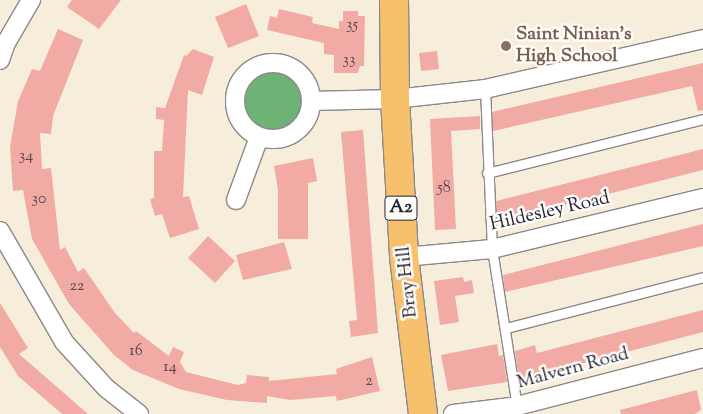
<!DOCTYPE html>
<html>
<head>
<meta charset="utf-8">
<style>
	body { margin:0 }
	#map { position:relative; width:703px; height:414px; overflow:hidden; background:#f6eedb; font-family:"Sorts Mill Goudy",serif }
	div>[style] { position:absolute }
	[style*='--x'] { left:calc(var(--x)*1px); top:calc(var(--y)*1px); width:calc(var(--w)*1px); rotate:calc(var(--a)*1deg) }
	.forest>* { inset:0; background:#6eb275 }
	.round { border-radius:50% }
	.building>* { inset:0; background:#f1aba4 }
	.roads { filter:drop-shadow(1px 0 #8c888b) drop-shadow(-1px 0 #8c888b) drop-shadow(0 1px #8c888b) drop-shadow(0 -1px #8c888b) }
	.service>* { height:9px; margin:-4.5px; padding:0 4.5px; transform-origin:4.5px; border-radius:4.5px; background:#fff }
	.minor>* { height:18px; margin:-9px; padding:0 9px; transform-origin:9px; border-radius:9px; background:#fff }
	.minor>.ring { margin:-9px; padding:0; box-sizing:content-box; background:none; border:18px solid #fff; border-radius:50% }
	.trunk>* { height:28px; margin:-14px; padding:0 14px; transform-origin:14px; border-radius:14px; background:#f7c06c }
	.dots>* { width:14px; height:14px; translate:-50% -50%; box-sizing:border-box; border:2px solid #fdfcf7; border-radius:50% }
	span { translate:-50% -50%; white-space:nowrap; text-align:center; line-height:1.15; -webkit-text-stroke:5px #fdfcf7; paint-order:stroke }
	.number-label { font-size:16px; color:#564455 }
	.number-label span { -webkit-text-stroke-width:0 }
	.shield-label span { padding:1px 4px; background:#fdfcf7; border:1px solid; border-radius:4px; -webkit-text-stroke-width:0 }
	.shield-label { font-size:18px; color:#22223b; font-weight:700 }
	.education-label { font-size:19px; color:#785e54; font-weight:700 }
	.left { translate:0 -50%; text-align:left }
	.street-label { font-size:19px; color:#22223b }
</style>
</head>
<body>
<div id="map">
	<div class="forest">
		<i class="round" style="left:242px;top:71px;width:62px;height:62px"></i>
	</div>
	<div class="building">
		<i style="clip-path:polygon(72px 0,121px 0,99px 29px,67px 7px)"></i>
		<i style="clip-path:polygon(246px 4px,259px 36px,228px 48px,215px 17px)"></i>
		<i style="clip-path:polygon(279px 9px,313px 17px,312px 23px,339px 29px,339px 21px,343px 21px,343px 11px,358px 11px,358px 16px,365px 16px,364px 66px,360px 66px,358px 73px,334px 73px,334px 55px,324px 54px,324px 43px,267px 30px,270px 16px,277px 18px)"></i>
		<i style="clip-path:polygon(58px 29px,83px 40px,53px 116px,51px 134px,40px 133px,42px 169px,51px 168px,60px 250px,65px 247px,78px 272px,84px 268px,115px 313px,134px 333px,136px 331px,169px 356px,173px 347px,184px 352px,180px 362px,186px 372px,238px 385px,246px 383px,247px 375px,269px 377px,269px 381px,337px 374px,336px 369px,372px 357px,380px 391px,337px 401px,336px 396px,290px 400px,267px 396px,267px 403px,227px 400px,179px 389px,133px 370px,114px 355px,69px 304px,32px 239px,23px 190px,13px 191px,10px 147px,18px 101px,32px 69px,40px 71px)"></i>
		<i style="clip-path:polygon(193px 49px,214px 57px,202px 95px,188px 90px,183px 197px,189px 196px,199px 229px,170px 238px,162px 214px,155px 216px,150px 199px,154px 198px,154px 151px,162px 151px,164px 120px,156px 119px,156px 107px,165px 108px,184px 55px,186px 56px)"></i>
		<i style="clip-path:polygon(437px 51px,439px 69px,421px 71px,419px 53px)"></i>
		<i style="clip-path:polygon(703px 63px,703px 110px,698px 111px,692px 86px,493px 131px,492px 112px)"></i>
		<i style="clip-path:polygon(480px 116px,480px 129px,451px 131px,456px 229px,435px 230px,430px 119px)"></i>
		<i style="clip-path:polygon(363px 130px,378px 333px,351px 337px,349px 321px,357px 320px,341px 132px)"></i>
		<i style="clip-path:polygon(703px 149px,703px 170px,497px 222px,496px 201px)"></i>
		<i style="clip-path:polygon(313px 158px,317px 181px,308px 183px,308px 239px,278px 239px,278px 190px,274px 166px)"></i>
		<i style="clip-path:polygon(703px 224px,703px 246px,505px 292px,503px 275px)"></i>
		<i style="clip-path:polygon(208px 236px,235px 261px,215px 283px,188px 258px)"></i>
		<i style="clip-path:polygon(284px 242px,292px 269px,243px 280px,236px 255px)"></i>
		<i style="clip-path:polygon(463px 277px,464px 282px,472px 280px,474px 293px,455px 296px,459px 322px,440px 325px,434px 281px)"></i>
		<i style="clip-path:polygon(0 303px,28px 348px,19px 354px,88px 414px,62px 414px,18px 376px,0 347px)"></i>
		<i style="clip-path:polygon(703px 310px,703px 332px,519px 380px,515px 351px,535px 345px,537px 353px)"></i>
		<i style="clip-path:polygon(497px 344px,499px 356px,503px 355px,507px 382px,448px 391px,441px 355px)"></i>
		<i style="clip-path:polygon(697px 390px,701px 410px,695px 414px,621px 414px,620px 410px)"></i>
	</div>
	<div class="roads">
		<div class="service">
			<i style="--x:485;--y:89;--w:160;--a:87.5"></i>
			<i style="--x:492;--y:249;--w:159;--a:81"></i>
			<i style="--x:487;--y:173;--w:223;--a:-14"></i>
			<i style="--x:506;--y:328;--w:203;--a:-14.5"></i>
		</div>
		<div class="minor">
			<i style="--x:0;--y:60;--w:18;--a:-71"></i>
			<i style="--x:6;--y:43;--w:50;--a:-59.8"></i>
			<i class="ring" style="left:235px;top:63px;width:58px;height:58px"></i>
			<i style="--x:311;--y:101;--w:84;--a:-1.4"></i>
			<i style="--x:395;--y:99;--w:91;--a:-6.3"></i>
			<i style="--x:485;--y:89;--w:224;--a:-12.9"></i>
			<i style="--x:236;--y:200;--w:67;--a:-69.9"></i>
			<i style="--x:0;--y:231;--w:128;--a:60"></i>
			<i style="--x:64;--y:342;--w:62;--a:47.6"></i>
			<i style="--x:106;--y:388;--w:42;--a:38.2"></i>
			<i style="--x:404;--y:257;--w:88;--a:-5.2"></i>
			<i style="--x:492;--y:249;--w:217;--a:-13.6"></i>
			<i style="--x:453;--y:414;--w:64;--a:-7.1"></i>
			<i style="--x:517;--y:406;--w:192;--a:-14.5"></i>
		</div>
		<div class="trunk">
			<i style="--x:394;--y:0;--w:99;--a:89.4"></i>
			<i style="--x:395;--y:99;--w:158;--a:86.7"></i>
			<i style="--x:404;--y:257;--w:158;--a:83.1"></i>
		</div>
	</div>
	<div class="dots">
		<i style="left:506px;top:46px;background:#8d6e63"></i>
	</div>
	<div class="number-label">
		<span style="left:352px;top:26px">35</span>
		<span style="left:349px;top:61px">33</span>
		<span style="left:26px;top:157px">34</span>
		<span style="left:444px;top:189px">58</span>
		<span style="left:39px;top:200px">30</span>
		<span style="left:77px;top:287px">22</span>
		<span style="left:136px;top:352px">16</span>
		<span style="left:170px;top:368px">14</span>
		<span style="left:369px;top:382px">2</span>
	</div>
	<div class="shield-label">
		<span style="left:401px;top:208px">A2</span>
	</div>
	<div class="education-label">
		<span class="left" style="left:516px;top:46px">Saint Ninian's<br>High School</span>
	</div>
	<div class="street-label">
		<span style="left:550px;top:212px;rotate:-13deg">Hildesley Road</span>
		<span style="left:408px;top:282px;rotate:-96deg">Bray Hill</span>
		<span style="left:573px;top:369px;rotate:-15deg">Malvern Road</span>
	</div>
</div>
</body>
</html>
